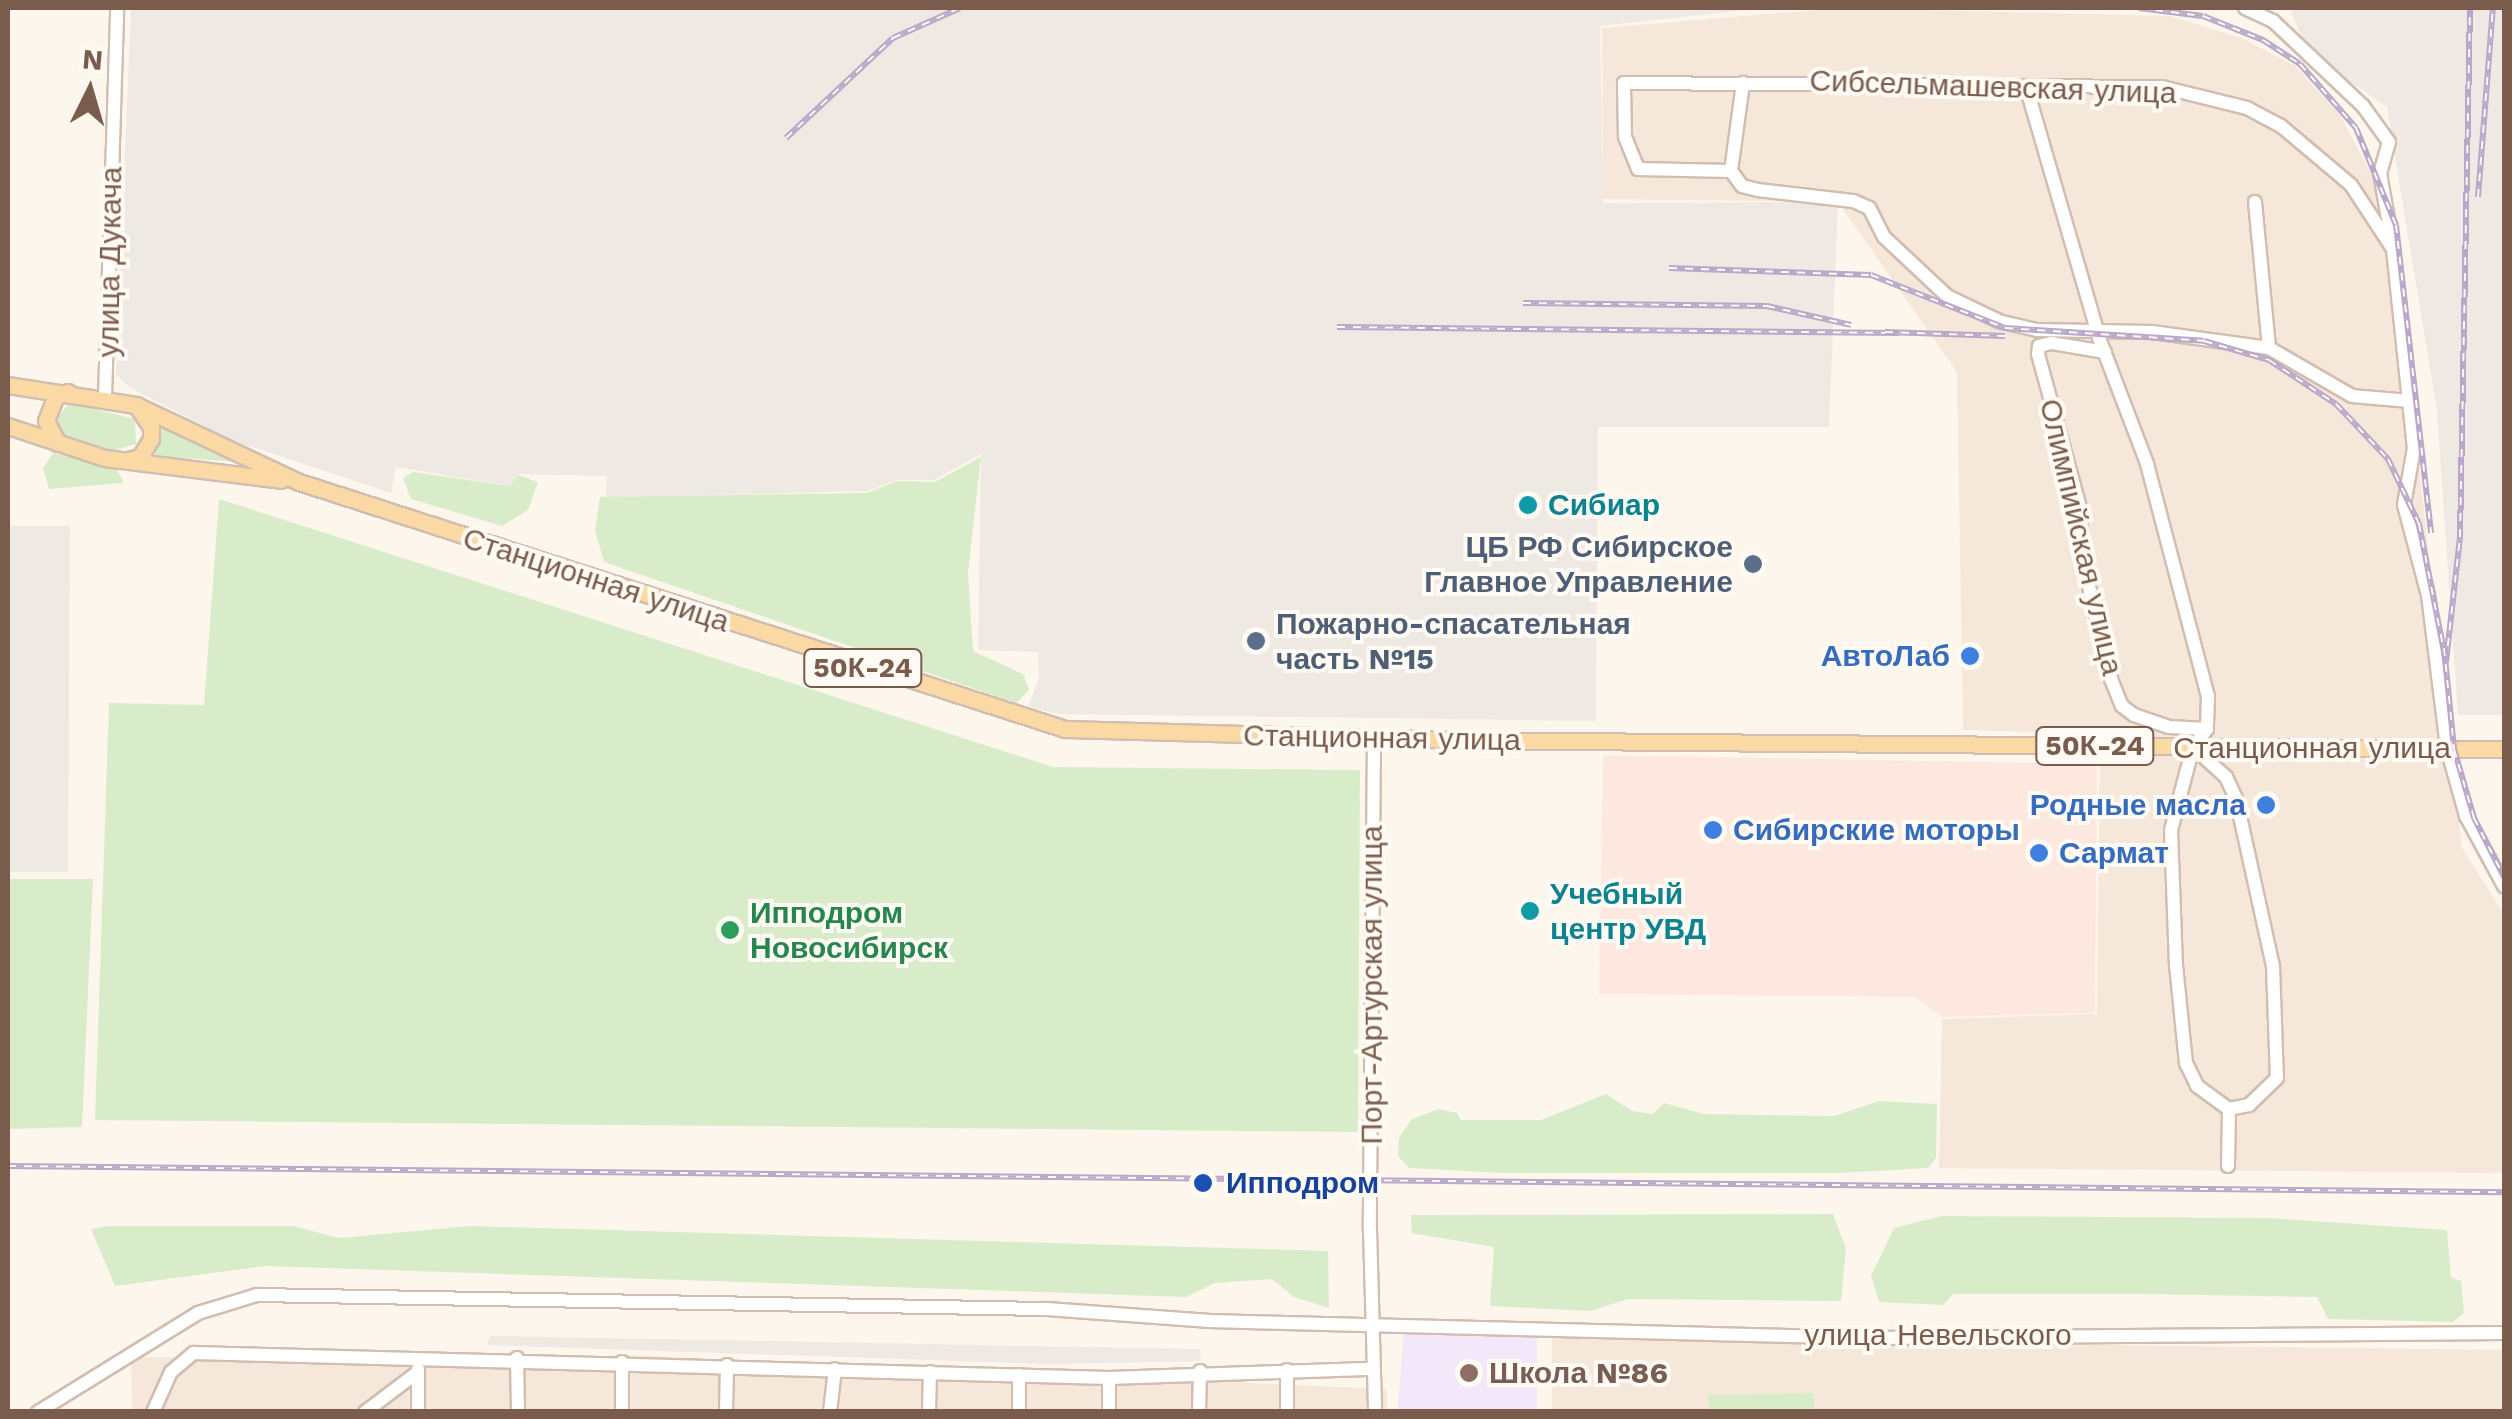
<!DOCTYPE html>
<html>
<head>
<meta charset="utf-8">
<style>
	body { margin:0 }
	#map { position:relative; width:2512px; height:1419px; overflow:hidden; background:#fdf6ec; font-family:"Work Sans",sans-serif }
	div>[style] { position:absolute }
	[style*='--x'] { left:calc(var(--x)*1px); top:calc(var(--y)*1px); width:calc(var(--w)*1px); rotate:calc(var(--a)*1deg) }
	.residential>* { inset:0; background:#f5e8da }
	.commercial>* { inset:0; background:#fde8e0 }
	.industrial>* { inset:0; background:#efe9e4 }
	.education>* { inset:0; background:#f3e8fa }
	.green>* { inset:0; background:#d8ecc9 }
	.roads { filter:drop-shadow(2px 0 #d1beb0) drop-shadow(-2px 0 #d1beb0) drop-shadow(0 2px #d1beb0) drop-shadow(0 -2px #d1beb0) }
	.minor>* { height:12px; margin:-6px; padding:0 6px; transform-origin:6px; border-radius:6px; background:#fff }
	.major>* { height:15px; margin:-7.5px; padding:0 7.5px; transform-origin:7.5px; border-radius:7.5px; background:#fbd9a5 }
	.rail>* { height:6px; margin-top:-3px; transform-origin:0; background:repeating-linear-gradient(90deg,#fffaf3 0 8px,#b9a8c9 0 16px); box-sizing:border-box; border-block:2px solid #b9a8c9 }
	.dots>* { width:28px; height:28px; translate:-50% -50%; box-sizing:border-box; border:5px solid #fffaf3; border-radius:50% }
	span { translate:-50% -50%; white-space:nowrap; text-align:center; line-height:1.15; -webkit-text-stroke:8px #fffaf3; paint-order:stroke }
	.shield-label span { padding:2px 8px; background:#fffaf3; border:2px solid; border-radius:8px; -webkit-text-stroke-width:0 }
	.shield-label { font-size:28px; color:#7a5c4d; font-weight:700 }
	.street-label { font-size:30px; color:#7a5c4d }
	.culture-label { font-size:30px; color:#0d838f; font-weight:700 }
	.left { translate:0 -50%; text-align:left }
	.service-label { font-size:30px; color:#4e5e75; font-weight:700 }
	.right { translate:-100% -50%; text-align:right }
	.shop-label { font-size:30px; color:#366cbe; font-weight:700 }
	.leisure-label { font-size:30px; color:#27864d; font-weight:700 }
	.transit-label { font-size:30px; color:#164399; font-weight:700 }
	.education-label { font-size:30px; color:#785e54; font-weight:700 }
	.frame { position:absolute; inset:0; border:10px solid #7a5c4d; pointer-events:none }
	.north { position:absolute; left:40px; top:40px; width:100px; height:100px; -webkit-text-stroke:8px #fffaf3; paint-order:stroke; rotate:5deg; font-size:28px; font-weight:700; line-height:40px; text-align:center; color:#7a5c4d }
	.north::after { content:''; display:block; margin:auto; width:35px; height:45px; background:#7a5c4d; clip-path:polygon(50% 0,100% 100%,50% 72%,0 100%) }
</style>
</head>
<body>
<div id="map">
	<div class="residential">
		<i style="clip-path:polygon(1840px 8px,2170px 16px,2241px 38px,2294px 65px,2340px 115px,2390px 209px,2462px 848px,2504px 914px,2504px 1173px,1939px 1168px,1942px 1019px,2097px 1014px,2100px 734px,1963px 730px,1957px 372px,1838px 202px,1603px 199px,1602px 28px)"></i>
		<i style="clip-path:polygon(1552px 1338px,2504px 1350px,2504px 1411px,1552px 1412px)"></i>
		<i style="clip-path:polygon(622px 1355px,1387px 1389px,1387px 1411px,132px 1412px,131px 1357px,529px 1362px)"></i>
	</div>
	<div class="commercial">
		<i style="clip-path:polygon(1603px 755px,2097px 764px,2095px 1013px,1942px 1017px,1915px 997px,1599px 994px)"></i>
	</div>
	<div class="industrial">
		<i style="clip-path:polygon(131px 8px,1932px 8px,1755px 9px,1600px 26px,1603px 203px,1838px 202px,1829px 427px,1598px 427px,1596px 721px,1059px 714px,1028px 707px,1039px 679px,1038px 652px,978px 650px,981px 454px,934px 480px,897px 480px,867px 491px,606px 498px,607px 476px,518px 474px,510px 486px,396px 467px,391px 493px,231px 440px,129px 387px,116px 374px)"></i>
		<i style="clip-path:polygon(2290px 8px,2504px 8px,2504px 715px,2458px 715px,2437px 412px,2387px 107px,2307px 52px)"></i>
		<i style="clip-path:polygon(8px 526px,70px 526px,68px 872px,8px 872px)"></i>
		<i style="clip-path:polygon(490px 1336px,1200px 1349px,1201px 1361px,1046px 1364px,487px 1345px)"></i>
	</div>
	<div class="education">
		<i style="clip-path:polygon(1404px 1333px,1537px 1336px,1537px 1411px,1397px 1412px)"></i>
	</div>
	<div class="green">
		<i style="clip-path:polygon(69px 403px,135px 419px,136px 444px,112px 451px,68px 440px,58px 431px,58px 418px)"></i>
		<i style="clip-path:polygon(162px 426px,237px 462px,155px 456px)"></i>
		<i style="clip-path:polygon(53px 453px,116px 468px,124px 483px,49px 489px,43px 468px)"></i>
		<i style="clip-path:polygon(981px 457px,968px 573px,973px 651px,1023px 674px,1029px 690px,1016px 703px,604px 562px,595px 530px,600px 497px,867px 493px,897px 481px,935px 482px)"></i>
		<i style="clip-path:polygon(413px 472px,510px 486px,518px 475px,538px 482px,528px 510px,502px 526px,411px 499px,403px 478px)"></i>
		<i style="clip-path:polygon(219px 499px,1053px 767px,1360px 770px,1358px 1132px,95px 1120px,109px 703px,204px 705px)"></i>
		<i style="clip-path:polygon(8px 879px,93px 879px,82px 1127px,8px 1129px)"></i>
		<i style="clip-path:polygon(1606px 1094px,1632px 1111px,1653px 1114px,1664px 1103px,1704px 1114px,1834px 1116px,1879px 1101px,1937px 1104px,1936px 1158px,1928px 1168px,1837px 1173px,1504px 1173px,1409px 1168px,1398px 1156px,1399px 1138px,1411px 1120px,1438px 1109px,1457px 1113px,1461px 1120px,1541px 1120px)"></i>
		<i style="clip-path:polygon(1833px 1214px,1846px 1248px,1841px 1301px,1628px 1299px,1590px 1311px,1490px 1306px,1494px 1247px,1412px 1233px,1411px 1215px)"></i>
		<i style="clip-path:polygon(1941px 1216px,2268px 1218px,2447px 1230px,2451px 1277px,2461px 1281px,2464px 1313px,2453px 1322px,2328px 1319px,2317px 1297px,2143px 1294px,1953px 1294px,1943px 1305px,1879px 1302px,1871px 1276px,1894px 1228px)"></i>
		<i style="clip-path:polygon(109px 1226px,293px 1226px,339px 1238px,470px 1226px,1328px 1251px,1329px 1308px,1294px 1297px,1272px 1279px,1215px 1283px,1186px 1297px,265px 1266px,115px 1286px,91px 1229px)"></i>
		<i style="clip-path:polygon(1814px 1393px,1814px 1411px,1709px 1411px,1708px 1395px)"></i>
	</div>
	<div class="roads">
		<div class="minor">
			<i style="--x:2245;--y:8;--w:31;--a:25"></i>
			<i style="--x:2273;--y:21;--w:124;--a:43.4"></i>
			<i style="--x:2363;--y:106;--w:44;--a:54.2"></i>
			<i style="--x:2389;--y:142;--w:32;--a:106"></i>
			<i style="--x:2380;--y:173;--w:64;--a:80.1"></i>
			<i style="--x:2026;--y:86;--w:262;--a:73.8"></i>
			<i style="--x:2099;--y:338;--w:135;--a:69.1"></i>
			<i style="--x:2147;--y:464;--w:240;--a:75.3"></i>
			<i style="--x:2208;--y:696;--w:33;--a:92"></i>
			<i style="--x:2207;--y:729;--w:23;--a:128"></i>
			<i style="--x:2193;--y:747;--w:86;--a:104.8"></i>
			<i style="--x:2171;--y:830;--w:135;--a:87.9"></i>
			<i style="--x:2176;--y:965;--w:99;--a:84.2"></i>
			<i style="--x:2186;--y:1063;--w:25;--a:64"></i>
			<i style="--x:2197;--y:1086;--w:39;--a:36"></i>
			<i style="--x:1731;--y:171;--w:89;--a:-82.2"></i>
			<i style="--x:2255;--y:202;--w:147;--a:84.5"></i>
			<i style="--x:2269;--y:348;--w:96;--a:30"></i>
			<i style="--x:2352;--y:396;--w:58;--a:4.9"></i>
			<i style="--x:2269;--y:348;--w:118;--a:-172.2"></i>
			<i style="--x:2152;--y:332;--w:115;--a:-179"></i>
			<i style="--x:2037;--y:330;--w:39;--a:-167"></i>
			<i style="--x:1999;--y:321;--w:58;--a:-154.3"></i>
			<i style="--x:1947;--y:296;--w:86;--a:-136.9"></i>
			<i style="--x:1884;--y:237;--w:33;--a:-117"></i>
			<i style="--x:1869;--y:208;--w:17;--a:-156"></i>
			<i style="--x:1853;--y:201;--w:96;--a:-173.4"></i>
			<i style="--x:1758;--y:190;--w:16;--a:-166"></i>
			<i style="--x:1742;--y:186;--w:19;--a:-126"></i>
			<i style="--x:1731;--y:171;--w:93;--a:-178.8"></i>
			<i style="--x:1638;--y:169;--w:35;--a:-112"></i>
			<i style="--x:1625;--y:137;--w:54;--a:-91.1"></i>
			<i style="--x:1624;--y:83;--w:538;--a:0.43"></i>
			<i style="--x:2162;--y:87;--w:88;--a:13.9"></i>
			<i style="--x:2247;--y:108;--w:38;--a:28"></i>
			<i style="--x:2281;--y:126;--w:92;--a:40.1"></i>
			<i style="--x:2351;--y:185;--w:77;--a:56.7"></i>
			<i style="--x:2393;--y:249;--w:200;--a:84"></i>
			<i style="--x:2414;--y:448;--w:58;--a:100"></i>
			<i style="--x:2404;--y:505;--w:93;--a:75.1"></i>
			<i style="--x:2428;--y:595;--w:154;--a:82.9"></i>
			<i style="--x:2447;--y:748;--w:71;--a:74.4"></i>
			<i style="--x:2466;--y:816;--w:80;--a:61.5"></i>
			<i style="--x:2105;--y:352;--w:55;--a:-170.5"></i>
			<i style="--x:2051;--y:343;--w:12;--a:166"></i>
			<i style="--x:2039;--y:346;--w:8;--a:97"></i>
			<i style="--x:2038;--y:354;--w:160;--a:74.7"></i>
			<i style="--x:2080;--y:508;--w:53;--a:86.8"></i>
			<i style="--x:2083;--y:561;--w:121;--a:76.7"></i>
			<i style="--x:2111;--y:679;--w:29;--a:68"></i>
			<i style="--x:2122;--y:706;--w:15;--a:37"></i>
			<i style="--x:2134;--y:715;--w:37;--a:19"></i>
			<i style="--x:2169;--y:727;--w:38;--a:3"></i>
			<i style="--x:105;--y:397;--w:389;--a:-88.2"></i>
			<i style="--x:1374;--y:739;--w:490;--a:90.5"></i>
			<i style="--x:1370;--y:1229;--w:183;--a:88.4"></i>
			<i style="--x:2193;--y:747;--w:45;--a:42.3"></i>
			<i style="--x:2226;--y:777;--w:23;--a:65"></i>
			<i style="--x:2236;--y:798;--w:172;--a:77.6"></i>
			<i style="--x:2273;--y:966;--w:112;--a:88"></i>
			<i style="--x:2277;--y:1078;--w:39;--a:136"></i>
			<i style="--x:2249;--y:1105;--w:20;--a:169"></i>
			<i style="--x:2229;--y:1109;--w:57;--a:91"></i>
			<i style="--x:517;--y:1358;--w:54;--a:88.9"></i>
			<i style="--x:38;--y:1412;--w:188;--a:-31.7"></i>
			<i style="--x:198;--y:1313;--w:62;--a:-17"></i>
			<i style="--x:257;--y:1295;--w:789;--a:1.02"></i>
			<i style="--x:1046;--y:1309;--w:162;--a:4.2"></i>
			<i style="--x:1208;--y:1321;--w:660;--a:1.48"></i>
			<i style="--x:1868;--y:1338;--w:636;--a:-0.45"></i>
			<i style="--x:153;--y:1412;--w:44;--a:-65.8"></i>
			<i style="--x:171;--y:1372;--w:30;--a:-40"></i>
			<i style="--x:194;--y:1353;--w:915;--a:1.57"></i>
			<i style="--x:1109;--y:1378;--w:264;--a:-2"></i>
			<i style="--x:365;--y:1412;--w:66;--a:-37"></i>
			<i style="--x:418;--y:1412;--w:43;--a:-90"></i>
			<i style="--x:622;--y:1412;--w:50;--a:-90"></i>
			<i style="--x:726;--y:1412;--w:47;--a:-88.8"></i>
			<i style="--x:830;--y:1412;--w:43;--a:-83.4"></i>
			<i style="--x:929;--y:1412;--w:40;--a:-88.6"></i>
			<i style="--x:1019;--y:1412;--w:37;--a:-90"></i>
			<i style="--x:1109;--y:1412;--w:34;--a:-90"></i>
			<i style="--x:1199;--y:1412;--w:41;--a:-88.6"></i>
			<i style="--x:1287;--y:1412;--w:42;--a:-90"></i>
		</div>
		<div class="major">
			<i style="--x:8;--y:385;--w:130;--a:8.9"></i>
			<i style="--x:136;--y:405;--w:180;--a:25.3"></i>
			<i style="--x:299;--y:482;--w:805;--a:17.87"></i>
			<i style="--x:1065;--y:729;--w:382;--a:1.6"></i>
			<i style="--x:1447;--y:740;--w:1057;--a:0.49"></i>
			<i style="--x:8;--y:426;--w:102;--a:18.3"></i>
			<i style="--x:105;--y:458;--w:177;--a:7.1"></i>
			<i style="--x:58;--y:443;--w:25;--a:-119"></i>
			<i style="--x:46;--y:421;--w:26;--a:-69"></i>
			<i style="--x:55;--y:397;--w:14;--a:-21"></i>
			<i style="--x:128;--y:460;--w:12;--a:-14"></i>
			<i style="--x:140;--y:457;--w:21;--a:-59"></i>
			<i style="--x:151;--y:439;--w:12;--a:-90"></i>
			<i style="--x:151;--y:427;--w:25;--a:-124"></i>
		</div>
	</div>
	<div class="rail">
		<i style="--x:2139;--y:8;--w:64;--a:7.1"></i>
		<i style="--x:2203;--y:16;--w:65;--a:21.8"></i>
		<i style="--x:2263;--y:40;--w:44;--a:33"></i>
		<i style="--x:2300;--y:64;--w:85;--a:48.8"></i>
		<i style="--x:2356;--y:128;--w:105;--a:67.6"></i>
		<i style="--x:2396;--y:225;--w:310;--a:83.5"></i>
		<i style="--x:786;--y:138;--w:146;--a:-43.1"></i>
		<i style="--x:893;--y:38;--w:73;--a:-24.1"></i>
		<i style="--x:2478;--y:197;--w:190;--a:-85.5"></i>
		<i style="--x:1669;--y:268;--w:202;--a:2"></i>
		<i style="--x:1871;--y:275;--w:144;--a:21.6"></i>
		<i style="--x:2005;--y:328;--w:199;--a:3.7"></i>
		<i style="--x:2204;--y:341;--w:68;--a:16.3"></i>
		<i style="--x:2269;--y:360;--w:80;--a:33.3"></i>
		<i style="--x:2336;--y:404;--w:76;--a:46.6"></i>
		<i style="--x:2388;--y:459;--w:72;--a:64.5"></i>
		<i style="--x:2419;--y:524;--w:141;--a:78.9"></i>
		<i style="--x:2446;--y:662;--w:126;--a:-83.6"></i>
		<i style="--x:2460;--y:537;--w:529;--a:-88.92"></i>
		<i style="--x:1523;--y:303;--w:244;--a:0.7"></i>
		<i style="--x:1767;--y:306;--w:86;--a:12.7"></i>
		<i style="--x:1337;--y:327;--w:562;--a:0.61"></i>
		<i style="--x:1885;--y:332;--w:120;--a:1.9"></i>
		<i style="--x:2444;--y:648;--w:101;--a:84.3"></i>
		<i style="--x:2454;--y:749;--w:72;--a:73.8"></i>
		<i style="--x:2474;--y:818;--w:66;--a:63"></i>
		<i style="--x:8;--y:1166;--w:2496;--a:0.6"></i>
	</div>
	<div class="dots">
		<i style="left:1528px;top:505px;background:#0f9aa8"></i>
		<i style="left:1753px;top:564px;background:#5c6f8a"></i>
		<i style="left:1256px;top:641px;background:#5c6f8a"></i>
		<i style="left:1970px;top:656px;background:#3f7fe0"></i>
		<i style="left:2266px;top:805px;background:#3f7fe0"></i>
		<i style="left:1713px;top:830px;background:#3f7fe0"></i>
		<i style="left:2039px;top:853px;background:#3f7fe0"></i>
		<i style="left:1530px;top:911px;background:#0f9aa8"></i>
		<i style="left:730px;top:930px;background:#2e9e5b"></i>
		<i style="left:1203px;top:1183px;background:#1a4fb4"></i>
		<i style="left:1469px;top:1373px;background:#8d6e63"></i>
	</div>
	<div class="shield-label">
		<span style="left:863px;top:668px">50К-24</span>
		<span style="left:2095px;top:746px">50К-24</span>
	</div>
	<div class="street-label">
		<span style="left:1993px;top:87px;rotate:2deg">Сибсельмашевская улица</span>
		<span style="left:110px;top:262px;rotate:-89deg">улица Дукача</span>
		<span style="left:2081px;top:537px;rotate:77deg">Олимпийская улица</span>
		<span style="left:596px;top:580px;rotate:18deg">Станционная улица</span>
		<span style="left:1382px;top:738px;rotate:1deg">Станционная улица</span>
		<span style="left:2312px;top:748px">Станционная улица</span>
		<span style="left:1372px;top:985px;rotate:-90deg">Порт-Артурская улица</span>
		<span style="left:1938px;top:1335px">улица Невельского</span>
	</div>
	<div class="culture-label">
		<span class="left" style="left:1548px;top:505px">Сибиар</span>
		<span class="left" style="left:1550px;top:911px">Учебный<br>центр УВД</span>
	</div>
	<div class="service-label">
		<span class="right" style="left:1733px;top:564px">ЦБ РФ Сибирское<br>Главное Управление</span>
		<span class="left" style="left:1276px;top:641px">Пожарно-спасательная<br>часть №15</span>
	</div>
	<div class="shop-label">
		<span class="right" style="left:1950px;top:656px">АвтоЛаб</span>
		<span class="right" style="left:2246px;top:805px">Родные масла</span>
		<span class="left" style="left:1733px;top:830px">Сибирские моторы</span>
		<span class="left" style="left:2059px;top:853px">Сармат</span>
	</div>
	<div class="leisure-label">
		<span class="left" style="left:750px;top:930px">Ипподром<br>Новосибирск</span>
	</div>
	<div class="transit-label">
		<span class="left" style="left:1226px;top:1183px">Ипподром</span>
	</div>
	<div class="education-label">
		<span class="left" style="left:1489px;top:1373px">Школа №86</span>
	</div>
	<div class="frame"></div>
	<div class="north">N</div>
</div>
</body>
</html>
